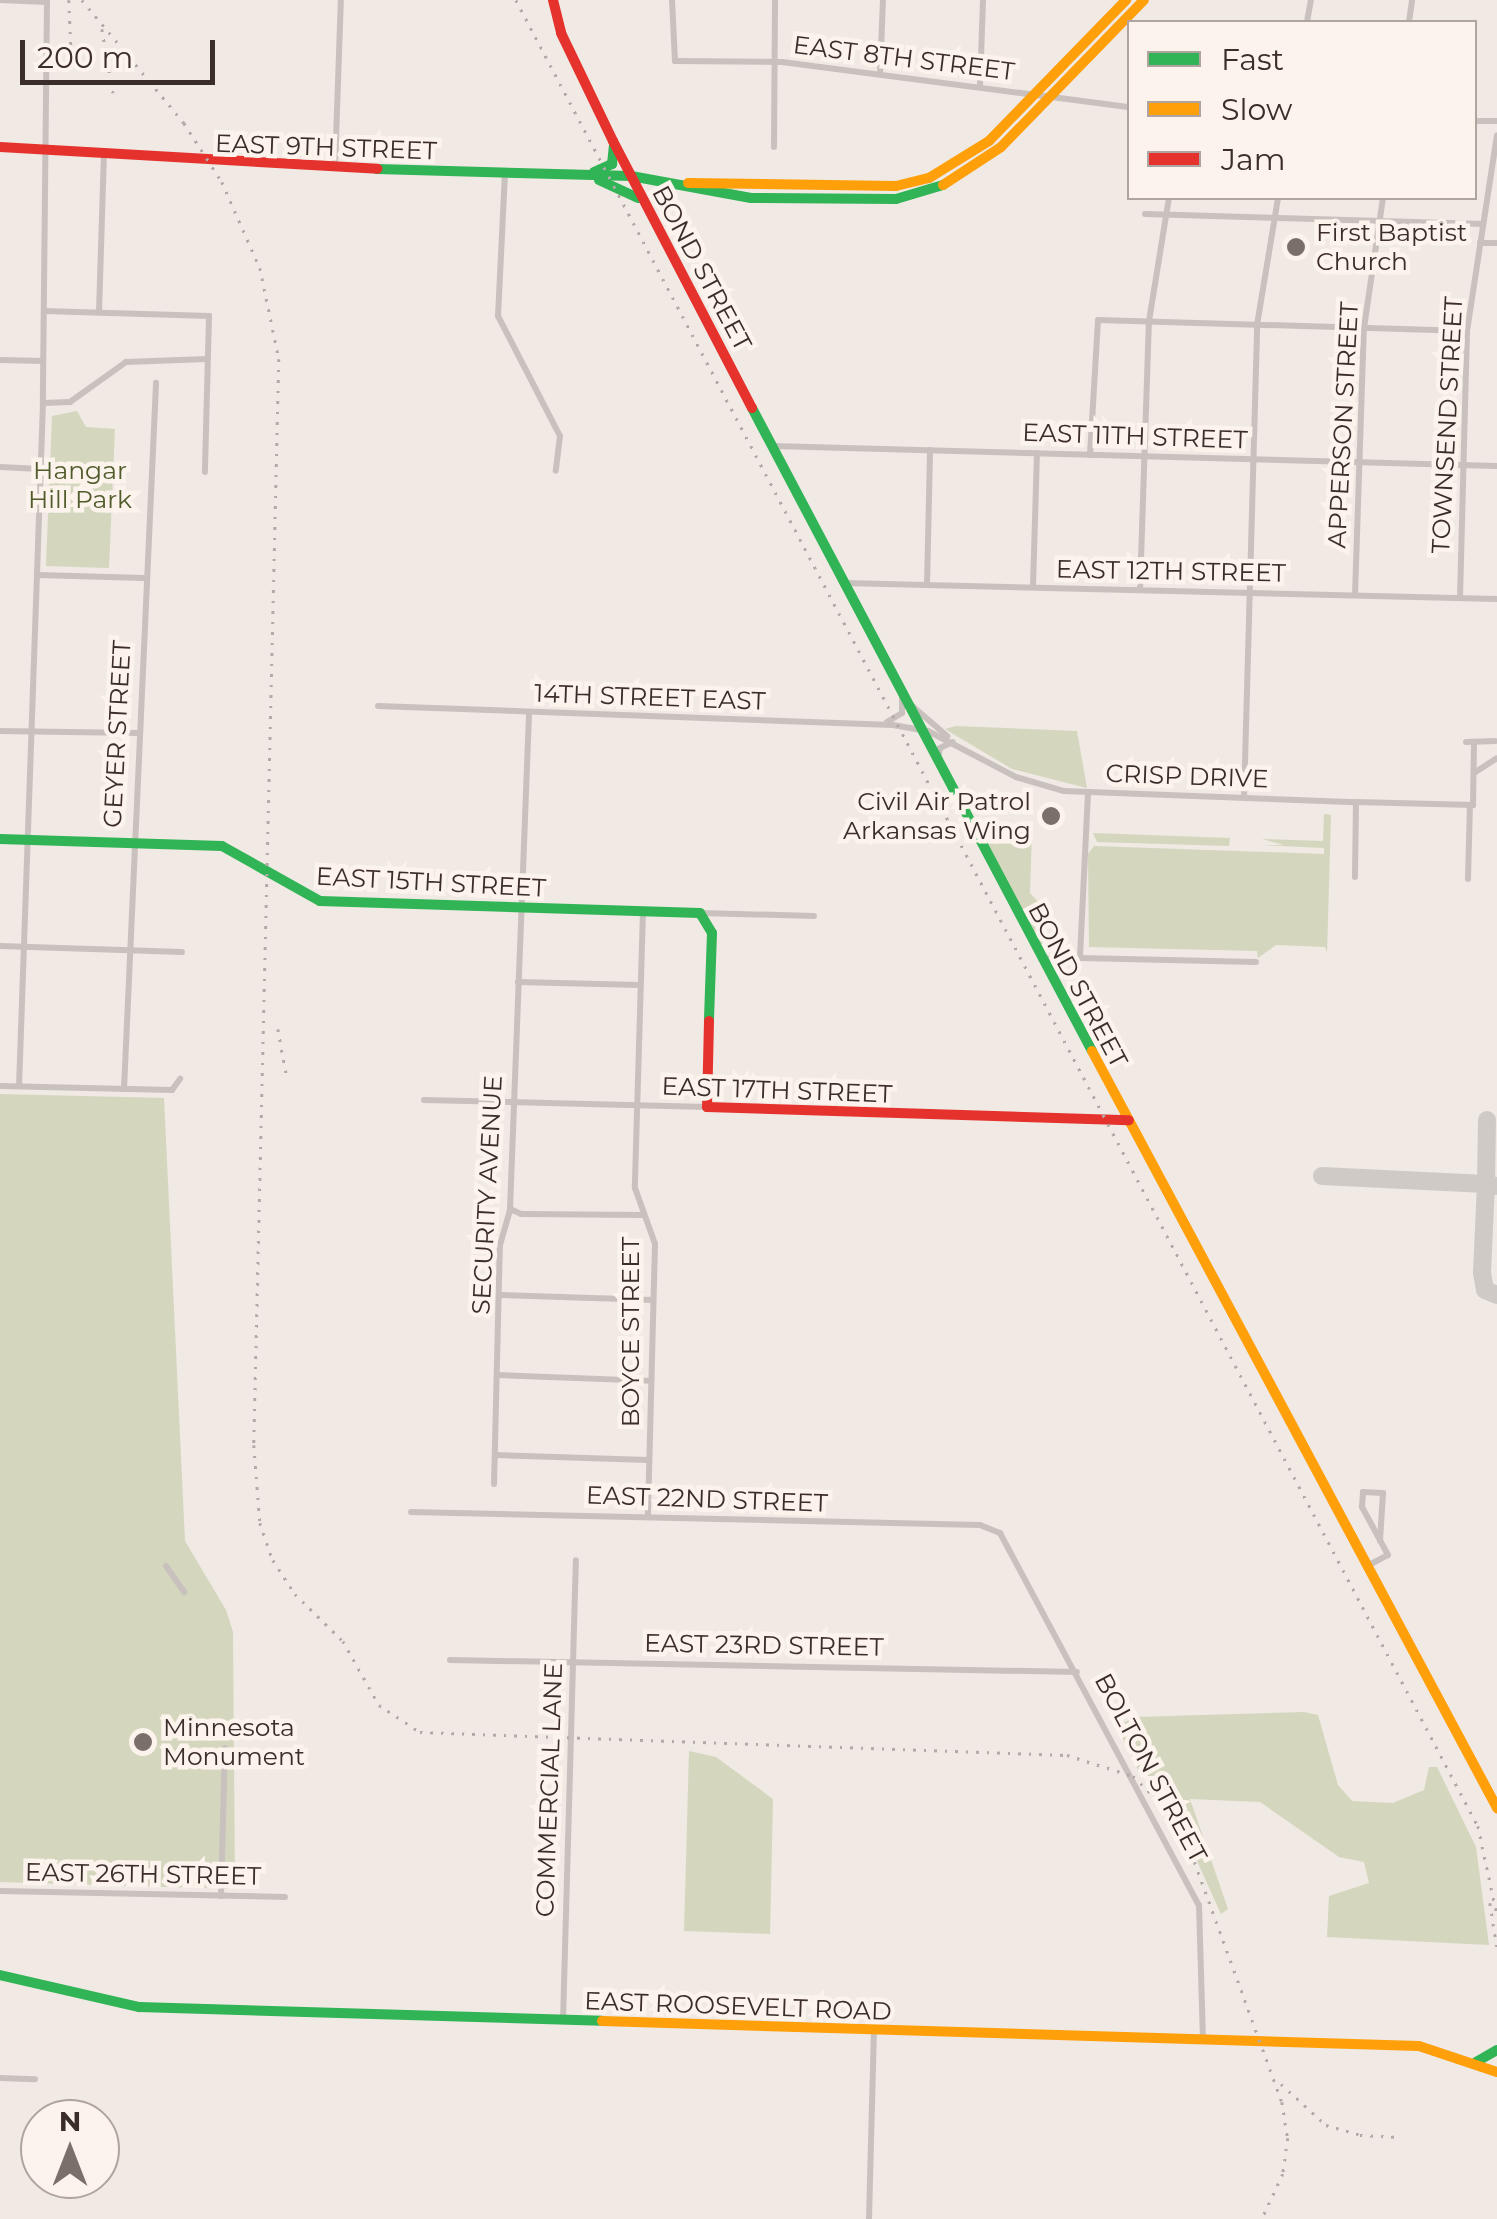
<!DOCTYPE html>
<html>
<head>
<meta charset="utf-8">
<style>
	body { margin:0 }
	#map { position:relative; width:1497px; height:2219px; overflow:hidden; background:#f0e9e4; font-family:Montserrat,sans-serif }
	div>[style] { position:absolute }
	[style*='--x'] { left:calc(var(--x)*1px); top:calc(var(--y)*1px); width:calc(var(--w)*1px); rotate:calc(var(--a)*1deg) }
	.green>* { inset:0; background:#d4d6be }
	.taxiway>* { height:18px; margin:-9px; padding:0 9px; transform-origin:9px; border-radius:9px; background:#d0cac6 }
	.street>* { height:6px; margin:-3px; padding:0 3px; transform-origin:3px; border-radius:3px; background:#c9c1bd }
	.fast>* { height:10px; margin:-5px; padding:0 5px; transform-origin:5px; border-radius:5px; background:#30b455 }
	.slow>* { height:10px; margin:-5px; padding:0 5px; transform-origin:5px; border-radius:5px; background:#ff9f0a }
	.jam>* { height:10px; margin:-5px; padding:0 5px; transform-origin:5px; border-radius:5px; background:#e5322d }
	.rail>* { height:2.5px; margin-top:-1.25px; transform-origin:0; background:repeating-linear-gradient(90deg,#b1aaa7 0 2.5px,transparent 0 10.5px) }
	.dots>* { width:28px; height:28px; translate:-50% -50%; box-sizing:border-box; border:5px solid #fcf3ed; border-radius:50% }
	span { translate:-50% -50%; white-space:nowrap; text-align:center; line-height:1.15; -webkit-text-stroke:9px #fcf3ed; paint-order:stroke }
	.street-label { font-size:25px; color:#3b2d2a }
	.poi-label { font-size:25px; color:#3b2d2a }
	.left { translate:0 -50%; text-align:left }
	.right { translate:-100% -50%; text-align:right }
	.park-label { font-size:25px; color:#515c2b }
	.legend { position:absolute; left:1127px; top:20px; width:350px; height:180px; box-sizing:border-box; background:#fcf3ed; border:2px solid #afa49f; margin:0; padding:12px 18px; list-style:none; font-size:30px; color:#3b2d2a }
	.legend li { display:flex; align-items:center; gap:20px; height:50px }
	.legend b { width:50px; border:2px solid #afa49f }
	.north { position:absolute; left:20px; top:2099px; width:100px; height:100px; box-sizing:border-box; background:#fcf3ed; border:2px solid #afa49f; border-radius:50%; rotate:0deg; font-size:28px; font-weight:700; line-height:40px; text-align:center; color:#3b2d2a }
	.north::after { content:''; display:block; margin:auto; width:35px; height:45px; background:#7a6f6b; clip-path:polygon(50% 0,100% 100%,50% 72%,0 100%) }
	.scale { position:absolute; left:20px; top:40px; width:195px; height:45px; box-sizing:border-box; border:5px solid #3b2d2a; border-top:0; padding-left:12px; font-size:30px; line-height:35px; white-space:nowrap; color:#3b2d2a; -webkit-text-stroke:8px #fcf3ed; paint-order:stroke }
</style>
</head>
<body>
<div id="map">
	<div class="green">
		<i style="clip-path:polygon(77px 411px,86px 427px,115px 429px,109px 568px,46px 566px,52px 416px)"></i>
		<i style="clip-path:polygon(956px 726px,1077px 731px,1087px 788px,1012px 769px,945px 729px)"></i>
		<i style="clip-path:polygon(1324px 814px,1331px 815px,1327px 953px,1325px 947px,1276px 945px,1258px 958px,1257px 951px,1089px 947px,1088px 854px,1094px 846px,1324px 854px,1324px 848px,1261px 845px,1284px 845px,1262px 839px,1323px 841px)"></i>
		<i style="clip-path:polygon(975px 827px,1032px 830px,1030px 893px,1044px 908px,1042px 945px,1052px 946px,1040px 950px)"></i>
		<i style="clip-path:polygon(1093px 833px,1230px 838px,1229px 846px,1097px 842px)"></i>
		<i style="clip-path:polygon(0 1094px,164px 1098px,185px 1541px,226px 1610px,233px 1632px,235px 1889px,0 1882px)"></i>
		<i style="clip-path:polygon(1304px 1712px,1318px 1715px,1338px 1785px,1352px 1801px,1393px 1803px,1424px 1790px,1429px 1767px,1437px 1767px,1476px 1847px,1489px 1945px,1327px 1937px,1329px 1896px,1369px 1883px,1364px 1862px,1339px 1857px,1260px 1802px,1190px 1799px,1228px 1909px,1221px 1914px,1164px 1788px,1140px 1774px,1117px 1726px,1135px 1717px)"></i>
		<i style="clip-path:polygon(689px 1751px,716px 1757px,773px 1799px,770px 1934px,684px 1931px)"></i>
	</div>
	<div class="taxiway">
		<i style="--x:1487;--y:1120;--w:64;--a:90.9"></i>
		<i style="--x:1486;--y:1184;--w:10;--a:11"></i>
		<i style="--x:1322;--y:1176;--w:164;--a:2.8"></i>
		<i style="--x:1486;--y:1184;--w:89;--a:92.6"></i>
		<i style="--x:1482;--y:1273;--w:17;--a:80"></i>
		<i style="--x:1485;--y:1290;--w:13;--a:23"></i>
	</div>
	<div class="street">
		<i style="--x:0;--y:0;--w:47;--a:2.4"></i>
		<i style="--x:47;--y:2;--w:401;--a:90.6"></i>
		<i style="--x:43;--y:403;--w:683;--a:92.01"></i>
		<i style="--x:672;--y:0;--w:61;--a:87.2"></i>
		<i style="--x:675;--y:61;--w:107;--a:0.5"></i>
		<i style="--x:782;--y:62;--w:351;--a:7.4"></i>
		<i style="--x:1307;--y:22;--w:22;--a:-80"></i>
		<i style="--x:1409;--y:22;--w:22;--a:-82"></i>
		<i style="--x:880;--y:74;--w:74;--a:-87.7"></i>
		<i style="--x:980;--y:86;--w:86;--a:-88"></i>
		<i style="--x:1474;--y:121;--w:23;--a:0"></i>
		<i style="--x:774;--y:147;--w:147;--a:-89.6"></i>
		<i style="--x:335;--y:168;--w:168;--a:-88"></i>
		<i style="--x:505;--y:173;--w:143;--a:92.8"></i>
		<i style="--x:498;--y:316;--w:135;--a:62.7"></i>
		<i style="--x:560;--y:436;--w:35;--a:97"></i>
		<i style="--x:1145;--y:214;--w:338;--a:1.7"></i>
		<i style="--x:1480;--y:243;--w:17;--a:0"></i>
		<i style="--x:44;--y:311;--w:165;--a:1.7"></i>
		<i style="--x:209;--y:316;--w:156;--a:91.5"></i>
		<i style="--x:99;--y:312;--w:156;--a:-88.2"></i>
		<i style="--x:0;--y:360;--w:43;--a:1.3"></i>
		<i style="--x:43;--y:403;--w:27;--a:-2"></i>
		<i style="--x:70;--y:402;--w:69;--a:-35.5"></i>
		<i style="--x:126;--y:362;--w:81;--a:-2.1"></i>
		<i style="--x:773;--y:446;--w:724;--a:1.58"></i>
		<i style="--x:1090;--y:455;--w:135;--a:-86.6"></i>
		<i style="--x:1098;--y:320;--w:369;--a:1.7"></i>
		<i style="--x:0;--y:467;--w:40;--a:2.9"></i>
		<i style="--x:38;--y:575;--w:106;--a:1.6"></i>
		<i style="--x:844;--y:583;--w:653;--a:1.4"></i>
		<i style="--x:927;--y:585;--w:135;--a:-88.7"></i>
		<i style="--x:1033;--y:587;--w:134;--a:-88.3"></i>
		<i style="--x:1140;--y:590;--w:269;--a:-88.1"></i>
		<i style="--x:1149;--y:321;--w:125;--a:-80.8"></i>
		<i style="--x:1355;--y:595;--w:267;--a:-88.1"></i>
		<i style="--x:1364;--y:328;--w:131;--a:-81.7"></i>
		<i style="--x:1460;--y:598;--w:267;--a:-88.5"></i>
		<i style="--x:1467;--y:331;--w:198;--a:-81.3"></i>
		<i style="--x:911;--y:705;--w:48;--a:40.7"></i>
		<i style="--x:378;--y:706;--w:515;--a:2.11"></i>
		<i style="--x:893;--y:725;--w:36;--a:10"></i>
		<i style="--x:928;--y:731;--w:99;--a:27.6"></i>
		<i style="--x:1016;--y:777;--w:50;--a:16.3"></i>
		<i style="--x:1064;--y:791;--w:292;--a:2.2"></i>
		<i style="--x:1356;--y:802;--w:75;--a:90.8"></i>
		<i style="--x:887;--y:722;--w:17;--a:-31"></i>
		<i style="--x:902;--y:713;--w:14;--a:-90"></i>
		<i style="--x:0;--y:731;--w:137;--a:0.8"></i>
		<i style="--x:1466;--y:742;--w:29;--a:-2"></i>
		<i style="--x:938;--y:759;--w:11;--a:-80"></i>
		<i style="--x:940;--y:748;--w:14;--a:-25"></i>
		<i style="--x:1474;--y:773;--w:27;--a:-33"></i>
		<i style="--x:1088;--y:793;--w:165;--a:92.8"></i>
		<i style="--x:1080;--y:958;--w:176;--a:1.3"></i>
		<i style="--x:1244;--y:798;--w:473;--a:-88.4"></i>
		<i style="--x:1257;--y:325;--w:129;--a:-80.6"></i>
		<i style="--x:1356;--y:802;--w:117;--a:1.5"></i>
		<i style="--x:1473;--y:805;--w:62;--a:-89.1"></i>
		<i style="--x:1468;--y:879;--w:74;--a:-88.5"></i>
		<i style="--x:643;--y:911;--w:277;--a:91.7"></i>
		<i style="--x:635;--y:1188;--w:59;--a:70.3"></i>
		<i style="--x:655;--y:1244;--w:273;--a:91.5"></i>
		<i style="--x:700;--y:913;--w:114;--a:1.5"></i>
		<i style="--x:0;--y:946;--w:182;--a:1.9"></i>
		<i style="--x:1041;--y:959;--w:39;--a:-1"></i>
		<i style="--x:518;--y:982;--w:122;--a:1.4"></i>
		<i style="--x:0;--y:1086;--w:172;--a:1.3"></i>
		<i style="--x:172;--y:1090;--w:14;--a:-54"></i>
		<i style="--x:124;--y:1089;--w:707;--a:-87.4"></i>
		<i style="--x:424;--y:1100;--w:283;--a:1.4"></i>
		<i style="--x:510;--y:1209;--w:12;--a:24"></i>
		<i style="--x:521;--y:1214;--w:122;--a:0.5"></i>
		<i style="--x:500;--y:1295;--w:153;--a:1.9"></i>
		<i style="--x:498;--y:1375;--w:153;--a:2.2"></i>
		<i style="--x:496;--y:1455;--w:152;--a:1.9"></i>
		<i style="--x:494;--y:1484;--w:239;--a:-88.6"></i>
		<i style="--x:500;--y:1245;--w:37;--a:-74"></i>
		<i style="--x:510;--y:1209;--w:496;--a:-87.8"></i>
		<i style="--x:411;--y:1512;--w:569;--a:1.31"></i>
		<i style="--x:980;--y:1525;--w:22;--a:22"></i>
		<i style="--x:1000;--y:1533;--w:422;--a:61.9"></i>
		<i style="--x:1199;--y:1905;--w:134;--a:88.3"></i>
		<i style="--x:1369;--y:1565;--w:21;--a:-28"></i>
		<i style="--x:1388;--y:1555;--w:55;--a:-118.4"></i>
		<i style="--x:1362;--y:1507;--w:15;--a:-86"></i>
		<i style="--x:1363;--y:1492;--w:20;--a:3"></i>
		<i style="--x:1383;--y:1493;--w:48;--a:93.6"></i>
		<i style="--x:166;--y:1566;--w:32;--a:55"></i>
		<i style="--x:450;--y:1660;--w:627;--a:1.1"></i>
		<i style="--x:0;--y:1891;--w:285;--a:1.2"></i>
		<i style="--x:221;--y:1896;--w:148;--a:-88.5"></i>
		<i style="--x:563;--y:2021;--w:461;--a:-88.4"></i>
		<i style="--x:0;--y:2078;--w:35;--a:2"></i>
		<i style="--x:869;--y:2219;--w:188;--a:-88.5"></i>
	</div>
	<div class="fast">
		<i style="--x:377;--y:169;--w:254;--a:1.6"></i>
		<i style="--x:631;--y:176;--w:122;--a:10.4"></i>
		<i style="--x:751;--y:198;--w:145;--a:0.4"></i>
		<i style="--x:896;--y:199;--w:49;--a:-16.6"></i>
		<i style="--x:594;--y:172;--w:20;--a:-24"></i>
		<i style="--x:612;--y:164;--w:19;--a:-84"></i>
		<i style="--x:599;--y:180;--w:43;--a:24.8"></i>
		<i style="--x:752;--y:408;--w:727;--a:62.13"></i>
		<i style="--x:0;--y:839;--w:222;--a:1.8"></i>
		<i style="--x:222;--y:846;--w:112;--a:29.3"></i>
		<i style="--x:320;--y:901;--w:380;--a:1.8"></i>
		<i style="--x:700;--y:913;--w:23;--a:59"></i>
		<i style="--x:712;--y:933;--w:88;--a:92"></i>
		<i style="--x:0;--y:1975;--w:143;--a:13"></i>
		<i style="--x:139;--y:2007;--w:463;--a:1.7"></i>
		<i style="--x:1476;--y:2062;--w:24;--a:-30"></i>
	</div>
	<div class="slow">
		<i style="--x:688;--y:183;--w:208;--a:0.8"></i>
		<i style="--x:896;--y:186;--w:34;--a:-14"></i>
		<i style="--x:929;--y:178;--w:70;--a:-31.7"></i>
		<i style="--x:989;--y:141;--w:197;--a:-45.8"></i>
		<i style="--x:943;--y:185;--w:69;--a:-33.2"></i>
		<i style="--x:1001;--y:147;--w:205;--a:-45.8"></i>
		<i style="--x:1092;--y:1051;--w:859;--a:61.85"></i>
		<i style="--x:602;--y:2021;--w:817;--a:1.75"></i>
		<i style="--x:1419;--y:2046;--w:82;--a:18.4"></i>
	</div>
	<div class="jam">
		<i style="--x:553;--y:0;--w:34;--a:76"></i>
		<i style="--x:561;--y:33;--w:120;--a:64.3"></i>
		<i style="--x:613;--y:141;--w:301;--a:62.5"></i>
		<i style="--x:0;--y:147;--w:378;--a:3.3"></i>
		<i style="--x:709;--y:1021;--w:86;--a:91.3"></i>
		<i style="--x:707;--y:1107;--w:422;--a:1.8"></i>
	</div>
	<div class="rail">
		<i style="--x:69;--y:0;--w:70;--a:87.5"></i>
		<i style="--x:82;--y:0;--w:160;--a:50.3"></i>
		<i style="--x:184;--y:123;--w:70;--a:57.2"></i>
		<i style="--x:222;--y:182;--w:94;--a:66.2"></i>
		<i style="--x:260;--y:268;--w:93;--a:78.2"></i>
		<i style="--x:279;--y:359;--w:1086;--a:91.32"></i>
		<i style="--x:254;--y:1445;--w:78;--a:85.6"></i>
		<i style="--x:260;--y:1523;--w:39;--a:71"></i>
		<i style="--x:273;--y:1560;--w:40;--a:57.1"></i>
		<i style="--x:295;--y:1594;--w:67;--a:44.4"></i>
		<i style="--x:343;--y:1641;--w:73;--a:60.6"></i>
		<i style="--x:379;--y:1705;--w:49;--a:33.4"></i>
		<i style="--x:420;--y:1732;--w:647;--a:2.04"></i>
		<i style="--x:1067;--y:1755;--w:69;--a:17.7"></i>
		<i style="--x:1133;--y:1776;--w:47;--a:44.1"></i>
		<i style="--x:1167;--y:1809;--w:49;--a:60.8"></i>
		<i style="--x:1191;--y:1852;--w:266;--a:70"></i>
		<i style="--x:1282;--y:2102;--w:36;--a:81"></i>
		<i style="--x:1288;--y:2138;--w:36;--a:98"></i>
		<i style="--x:1283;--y:2174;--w:50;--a:115"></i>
		<i style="--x:516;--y:0;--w:2064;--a:62.22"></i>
		<i style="--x:1478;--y:1826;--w:91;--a:77.9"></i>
		<i style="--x:102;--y:29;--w:65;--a:80.2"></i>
		<i style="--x:278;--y:1029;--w:50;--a:79.6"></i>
		<i style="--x:1490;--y:1903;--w:45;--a:81"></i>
		<i style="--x:1281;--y:2084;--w:61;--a:42.3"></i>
		<i style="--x:1326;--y:2125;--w:35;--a:16"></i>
		<i style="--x:1360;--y:2135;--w:39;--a:3"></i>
	</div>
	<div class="dots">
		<i style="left:1296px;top:247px;background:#7a6f6b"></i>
		<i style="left:1051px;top:816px;background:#7a6f6b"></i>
		<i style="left:143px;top:1742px;background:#7a6f6b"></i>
	</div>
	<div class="street-label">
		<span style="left:904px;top:58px;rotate:7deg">EAST 8TH STREET</span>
		<span style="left:326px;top:147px;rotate:2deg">EAST 9TH STREET</span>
		<span style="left:702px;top:268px;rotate:62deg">BOND STREET</span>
		<span style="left:1343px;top:425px;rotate:-87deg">APPERSON STREET</span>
		<span style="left:1447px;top:425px;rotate:-87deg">TOWNSEND STREET</span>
		<span style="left:1135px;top:436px;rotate:2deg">EAST 11TH STREET</span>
		<span style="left:1171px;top:571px;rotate:1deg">EAST 12TH STREET</span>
		<span style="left:650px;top:697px;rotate:2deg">14TH STREET EAST</span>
		<span style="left:117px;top:734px;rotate:-87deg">GEYER STREET</span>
		<span style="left:1187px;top:776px;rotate:2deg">CRISP DRIVE</span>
		<span style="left:431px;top:882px;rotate:3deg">EAST 15TH STREET</span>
		<span style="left:1078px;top:985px;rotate:62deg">BOND STREET</span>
		<span style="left:777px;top:1090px;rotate:2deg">EAST 17TH STREET</span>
		<span style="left:487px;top:1195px;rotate:-87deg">SECURITY AVENUE</span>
		<span style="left:630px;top:1332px;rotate:-90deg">BOYCE STREET</span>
		<span style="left:707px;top:1499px;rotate:2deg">EAST 22ND STREET</span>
		<span style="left:764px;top:1645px;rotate:1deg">EAST 23RD STREET</span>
		<span style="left:1151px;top:1768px;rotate:62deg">BOLTON STREET</span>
		<span style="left:549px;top:1790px;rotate:-88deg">COMMERCIAL LANE</span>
		<span style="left:143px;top:1874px;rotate:1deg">EAST 26TH STREET</span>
		<span style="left:738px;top:2006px;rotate:2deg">EAST ROOSEVELT ROAD</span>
	</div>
	<div class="poi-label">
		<span class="left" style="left:1316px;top:247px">First Baptist<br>Church</span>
		<span class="right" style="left:1031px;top:816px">Civil Air Patrol<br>Arkansas Wing</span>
		<span class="left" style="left:163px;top:1742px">Minnesota<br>Monument</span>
	</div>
	<div class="park-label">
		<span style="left:80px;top:485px">Hangar<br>Hill Park</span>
	</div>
	<ul class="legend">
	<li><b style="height:12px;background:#30b455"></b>Fast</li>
	<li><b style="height:12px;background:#ff9f0a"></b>Slow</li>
	<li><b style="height:12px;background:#e5322d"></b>Jam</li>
	</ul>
	<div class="north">N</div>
	<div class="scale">200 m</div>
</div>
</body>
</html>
